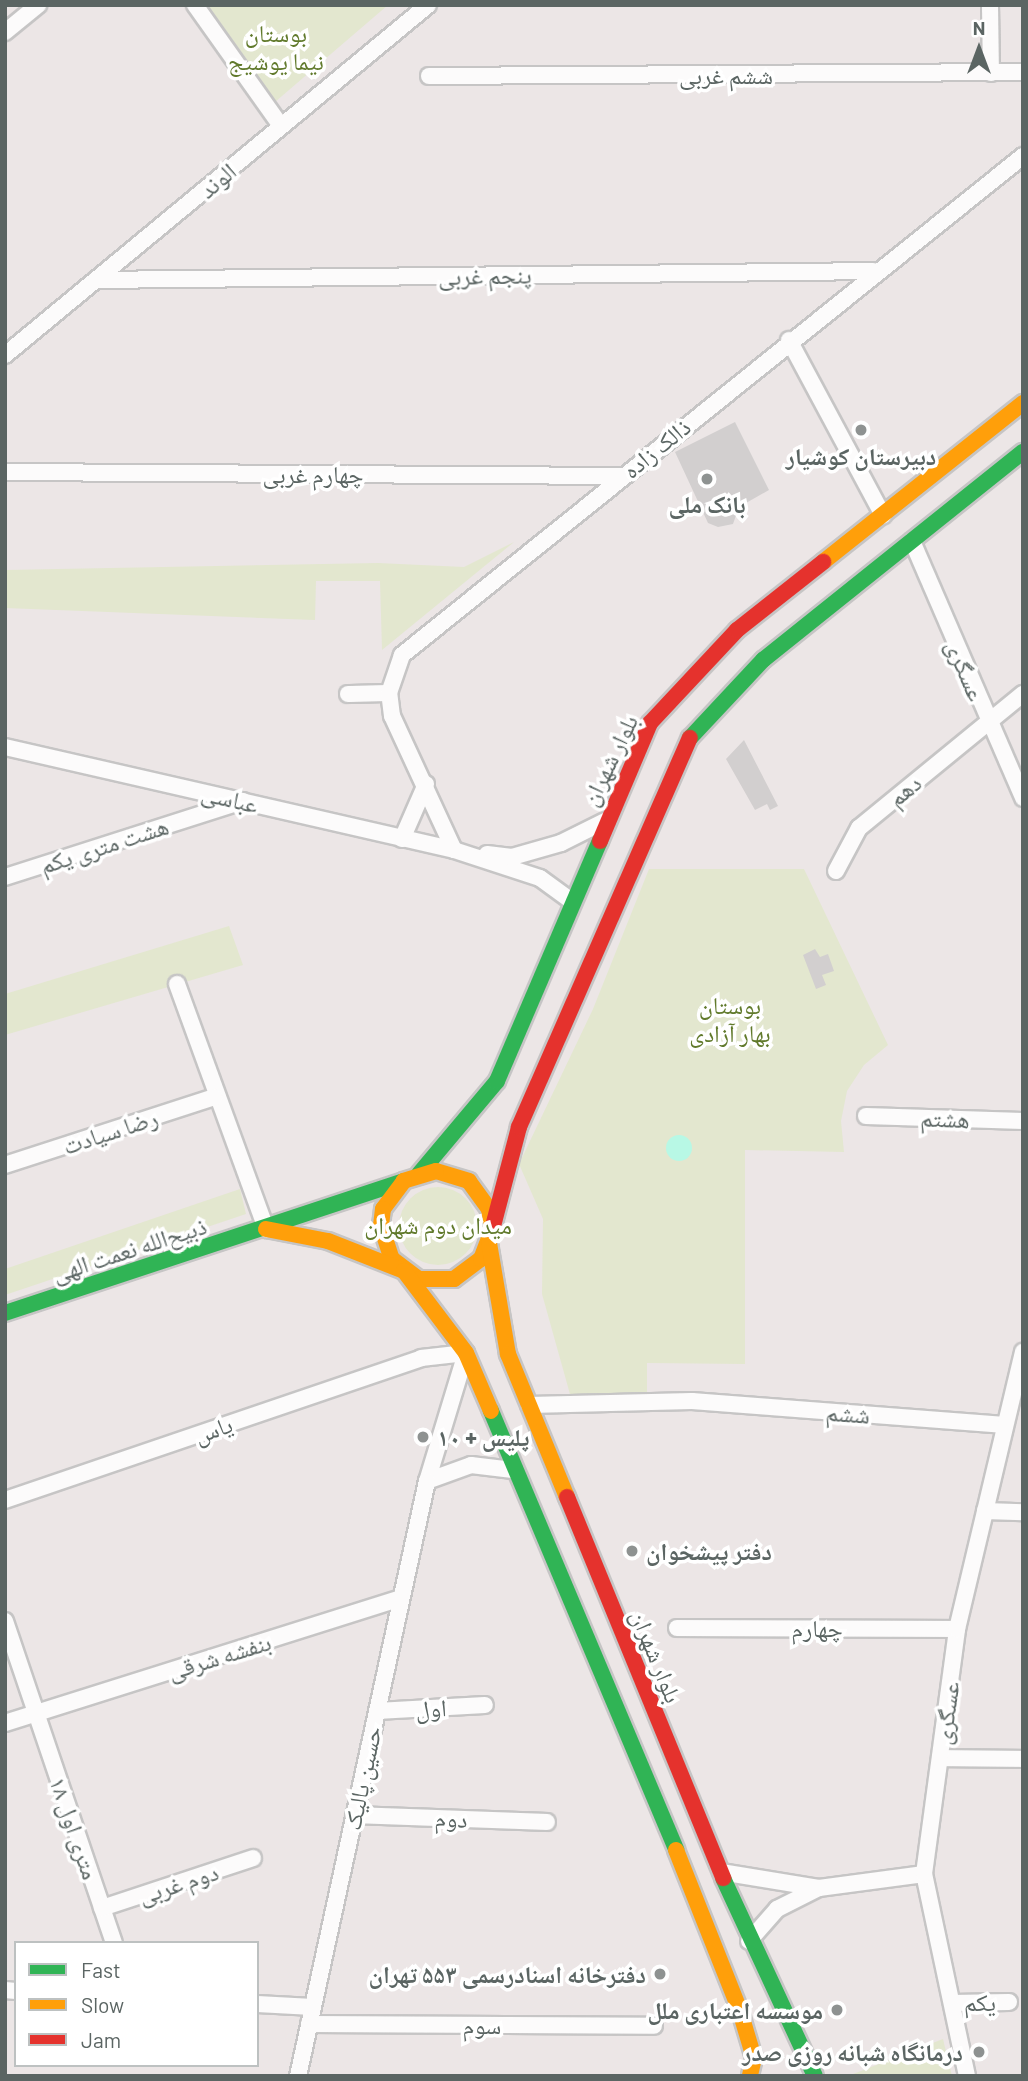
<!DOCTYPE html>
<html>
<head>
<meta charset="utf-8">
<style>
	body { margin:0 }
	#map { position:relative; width:1028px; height:2081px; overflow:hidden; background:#ece6e6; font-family:Barlow,"Noto Naskh Arabic",sans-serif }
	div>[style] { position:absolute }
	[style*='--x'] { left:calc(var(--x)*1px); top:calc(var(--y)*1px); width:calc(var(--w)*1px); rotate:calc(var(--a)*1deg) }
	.green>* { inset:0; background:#e3e7cf }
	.round { border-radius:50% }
	.water>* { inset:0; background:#b8f8e5 }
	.building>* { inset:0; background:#d2cfcf }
	.roads { filter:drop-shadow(2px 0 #c6c5c5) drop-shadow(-2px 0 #c6c5c5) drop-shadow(0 2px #c6c5c5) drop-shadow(0 -2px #c6c5c5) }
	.street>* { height:16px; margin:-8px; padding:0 8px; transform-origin:8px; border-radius:8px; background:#fcfbfb }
	.fast>* { height:16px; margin:-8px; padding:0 8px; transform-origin:8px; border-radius:8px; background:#30b455 }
	.slow>* { height:16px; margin:-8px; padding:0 8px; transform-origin:8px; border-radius:8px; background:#ff9f0a }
	.jam>* { height:16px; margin:-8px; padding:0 8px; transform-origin:8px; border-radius:8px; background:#e5322d }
	.dots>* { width:19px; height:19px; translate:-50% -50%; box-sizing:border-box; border:4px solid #fff; border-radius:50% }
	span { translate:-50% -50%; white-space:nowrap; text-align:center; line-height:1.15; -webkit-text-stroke:7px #fff; paint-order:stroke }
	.park-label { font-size:24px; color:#617a2c }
	.street-label { font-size:24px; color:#5b6563 }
	.poi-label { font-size:24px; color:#5b6563; font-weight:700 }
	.left { translate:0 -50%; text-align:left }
	.right { translate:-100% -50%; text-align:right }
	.frame { position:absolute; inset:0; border:7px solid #5b6563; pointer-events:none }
	.legend { position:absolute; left:14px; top:1941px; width:245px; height:126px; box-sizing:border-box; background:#fff; border:2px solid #bdc1c1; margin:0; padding:9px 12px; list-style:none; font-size:21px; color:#5b6563 }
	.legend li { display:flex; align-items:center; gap:14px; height:35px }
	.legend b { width:35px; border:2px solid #bdc1c1 }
	.north { position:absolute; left:944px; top:14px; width:70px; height:70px; -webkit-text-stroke:5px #fff; paint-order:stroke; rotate:0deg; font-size:19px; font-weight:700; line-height:28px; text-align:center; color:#5b6563 }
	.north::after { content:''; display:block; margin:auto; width:24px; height:32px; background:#5b6563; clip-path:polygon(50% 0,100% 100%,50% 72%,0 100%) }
</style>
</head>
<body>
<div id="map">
	<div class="green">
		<i style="clip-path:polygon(196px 5px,388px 5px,268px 108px)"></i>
		<i style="clip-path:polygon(514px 542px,382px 650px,380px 581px,316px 581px,315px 620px,5px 608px,5px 570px,378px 563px,464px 567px)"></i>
		<i style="clip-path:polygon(649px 869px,804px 869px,888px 1045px,864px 1065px,847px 1091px,841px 1121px,844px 1152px,745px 1150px,745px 1364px,647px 1363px,647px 1406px,573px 1405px,542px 1294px,543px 1219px,519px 1164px,593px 1009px)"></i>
		<i style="clip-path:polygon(229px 926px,243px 965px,5px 1035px,5px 994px)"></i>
		<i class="round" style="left:399px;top:1187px;width:78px;height:78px"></i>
		<i style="clip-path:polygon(240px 1189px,246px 1214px,5px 1295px,5px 1269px)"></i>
		<i style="clip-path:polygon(943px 2039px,952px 2076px,848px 2076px)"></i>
	</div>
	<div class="water">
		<i class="round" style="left:666px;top:1135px;width:26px;height:26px"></i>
	</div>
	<div class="building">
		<i style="clip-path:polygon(735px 422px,769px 490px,739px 507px,733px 524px,718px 527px,708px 523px,675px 452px)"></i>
		<i style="clip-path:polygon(744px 740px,778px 806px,770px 810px,767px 804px,755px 810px,726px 759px)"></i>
		<i style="clip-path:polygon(815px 949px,820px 957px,828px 954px,834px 971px,822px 975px,826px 985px,816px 989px,803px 955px)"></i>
	</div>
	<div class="roads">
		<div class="street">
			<i style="--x:195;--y:5;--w:148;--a:54.6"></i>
			<i style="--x:990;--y:5;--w:68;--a:89.2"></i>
			<i style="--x:5;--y:32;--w:43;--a:-39.3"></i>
			<i style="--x:429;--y:76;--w:594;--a:-0.39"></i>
			<i style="--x:96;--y:280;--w:777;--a:-0.66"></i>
			<i style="--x:789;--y:340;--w:199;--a:61.8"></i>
			<i style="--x:5;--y:355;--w:549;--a:-39.61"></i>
			<i style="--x:5;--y:472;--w:616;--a:0.37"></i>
			<i style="--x:912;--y:541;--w:280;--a:66.6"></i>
			<i style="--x:348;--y:694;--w:41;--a:-1.4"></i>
			<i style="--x:5;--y:747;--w:461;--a:12.9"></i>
			<i style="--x:454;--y:850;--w:90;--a:18"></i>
			<i style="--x:540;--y:878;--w:39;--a:36"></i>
			<i style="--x:402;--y:839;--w:60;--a:-66.4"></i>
			<i style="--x:454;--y:850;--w:148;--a:-114.8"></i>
			<i style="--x:392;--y:716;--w:23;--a:-97"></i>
			<i style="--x:389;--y:693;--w:40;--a:-71.1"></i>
			<i style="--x:402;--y:655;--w:797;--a:-38.78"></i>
			<i style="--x:487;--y:854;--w:25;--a:7"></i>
			<i style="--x:512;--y:857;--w:51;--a:-15.9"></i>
			<i style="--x:561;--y:843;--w:49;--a:-26.6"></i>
			<i style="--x:836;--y:871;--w:49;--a:-61.9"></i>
			<i style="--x:859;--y:828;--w:212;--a:-39.3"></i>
			<i style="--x:5;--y:877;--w:250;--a:-17.7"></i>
			<i style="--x:177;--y:984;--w:261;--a:70"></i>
			<i style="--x:866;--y:1116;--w:157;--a:1.8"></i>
			<i style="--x:5;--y:1165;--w:220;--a:-18"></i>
			<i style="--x:529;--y:1405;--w:163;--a:-1.4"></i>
			<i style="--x:692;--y:1401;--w:314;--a:4.4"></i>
			<i style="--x:427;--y:1481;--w:47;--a:-20"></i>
			<i style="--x:471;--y:1465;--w:42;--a:6.8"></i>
			<i style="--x:5;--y:1500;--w:440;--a:-18.8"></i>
			<i style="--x:421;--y:1358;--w:45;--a:-6.3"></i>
			<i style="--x:466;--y:1353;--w:134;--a:106.9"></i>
			<i style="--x:427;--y:1481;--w:609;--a:102.23"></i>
			<i style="--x:985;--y:1511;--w:38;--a:2"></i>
			<i style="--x:5;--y:1621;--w:340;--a:71.3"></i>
			<i style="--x:677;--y:1628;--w:280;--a:0.2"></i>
			<i style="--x:377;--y:1711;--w:108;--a:-3.2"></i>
			<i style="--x:5;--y:1723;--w:415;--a:-17.5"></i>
			<i style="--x:940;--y:1758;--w:83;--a:0.7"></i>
			<i style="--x:354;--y:1815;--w:193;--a:2.1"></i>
			<i style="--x:721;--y:1872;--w:99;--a:9.3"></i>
			<i style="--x:819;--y:1888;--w:106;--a:-7.6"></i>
			<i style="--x:102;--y:1908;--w:159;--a:-18.3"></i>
			<i style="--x:749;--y:1941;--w:43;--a:-48.8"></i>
			<i style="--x:777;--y:1909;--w:47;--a:-26.6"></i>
			<i style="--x:5;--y:1990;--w:11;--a:5"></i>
			<i style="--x:952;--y:2003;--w:57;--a:-1"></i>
			<i style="--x:257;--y:2004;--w:56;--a:3.1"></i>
			<i style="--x:309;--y:2024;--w:345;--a:0.3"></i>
			<i style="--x:967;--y:2076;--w:207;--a:-102"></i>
			<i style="--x:924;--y:1874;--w:247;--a:-82.3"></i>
			<i style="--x:957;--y:1629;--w:285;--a:-76.6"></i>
		</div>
		<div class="fast">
			<i style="--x:690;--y:738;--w:107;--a:-46.9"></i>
			<i style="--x:763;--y:660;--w:333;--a:-38.7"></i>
			<i style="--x:419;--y:1174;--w:121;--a:-50"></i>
			<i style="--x:497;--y:1081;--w:261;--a:-66.8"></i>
			<i style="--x:5;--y:1313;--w:420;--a:-18.3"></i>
			<i style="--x:491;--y:1411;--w:476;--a:67.1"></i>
			<i style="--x:723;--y:1878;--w:218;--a:65.1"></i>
		</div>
		<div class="slow">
			<i style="--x:823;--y:562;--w:256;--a:-38.5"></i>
			<i style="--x:492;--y:1226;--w:17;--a:-100"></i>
			<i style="--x:489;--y:1209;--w:34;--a:-126"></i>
			<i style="--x:469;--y:1181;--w:34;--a:-163"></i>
			<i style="--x:436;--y:1171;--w:34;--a:163"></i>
			<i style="--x:404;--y:1181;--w:35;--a:127"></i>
			<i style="--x:383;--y:1209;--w:17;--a:97"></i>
			<i style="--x:381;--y:1226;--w:35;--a:72"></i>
			<i style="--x:392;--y:1259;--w:34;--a:37"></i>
			<i style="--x:419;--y:1279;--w:35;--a:0"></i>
			<i style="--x:454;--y:1279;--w:34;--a:-37"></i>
			<i style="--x:481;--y:1259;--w:31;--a:-69"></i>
			<i style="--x:266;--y:1229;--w:63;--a:11"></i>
			<i style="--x:328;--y:1241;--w:82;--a:21.5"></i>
			<i style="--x:404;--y:1271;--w:103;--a:52.9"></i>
			<i style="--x:466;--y:1353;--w:63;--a:66.7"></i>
			<i style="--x:489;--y:1243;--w:113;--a:80.3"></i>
			<i style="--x:508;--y:1354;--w:155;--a:67.6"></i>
			<i style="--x:676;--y:1850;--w:170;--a:68.3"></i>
			<i style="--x:739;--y:2008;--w:52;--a:73.3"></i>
			<i style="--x:754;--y:2058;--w:18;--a:103"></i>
		</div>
		<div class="jam">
			<i style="--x:600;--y:841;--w:128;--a:-67"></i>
			<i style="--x:650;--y:723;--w:127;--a:-46.9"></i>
			<i style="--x:737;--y:630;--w:110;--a:-38.3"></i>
			<i style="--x:492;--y:1230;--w:106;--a:-75.3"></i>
			<i style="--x:519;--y:1127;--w:425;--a:-66.3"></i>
			<i style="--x:567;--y:1497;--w:412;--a:67.7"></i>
		</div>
	</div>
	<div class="dots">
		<i style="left:861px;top:430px;background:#8e9291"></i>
		<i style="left:707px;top:479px;background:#8e9291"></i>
		<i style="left:423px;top:1437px;background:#8e9291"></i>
		<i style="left:632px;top:1551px;background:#8e9291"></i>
		<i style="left:660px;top:1974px;background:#8e9291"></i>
		<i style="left:837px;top:2010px;background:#8e9291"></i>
		<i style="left:979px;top:2052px;background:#8e9291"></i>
	</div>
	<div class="park-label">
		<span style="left:276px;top:47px">بوستان<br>نیما یوشیج</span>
		<span style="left:730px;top:1019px">بوستان<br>بهار آزادی</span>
		<span style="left:438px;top:1225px">میدان دوم شهران</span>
	</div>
	<div class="street-label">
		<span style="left:726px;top:75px">ششم غربی</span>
		<span style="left:217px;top:180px;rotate:-40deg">الوند</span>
		<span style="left:485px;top:275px;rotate:-1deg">پنجم غربی</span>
		<span style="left:656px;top:448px;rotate:-39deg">ذالک زاده</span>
		<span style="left:313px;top:474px">چهارم غربی</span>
		<span style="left:966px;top:670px;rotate:67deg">عسگری</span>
		<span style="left:609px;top:760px;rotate:-64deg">بلوار شهران</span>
		<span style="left:904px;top:790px;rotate:-40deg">دهم</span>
		<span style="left:230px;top:798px;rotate:13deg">عباسی</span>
		<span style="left:104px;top:845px;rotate:-18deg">هشت متری یکم</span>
		<span style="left:945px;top:1118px;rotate:2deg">هشتم</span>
		<span style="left:110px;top:1131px;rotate:-18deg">رضا سیادت</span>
		<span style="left:129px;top:1249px;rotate:-18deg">ذبیح‌الله نعمت الهی</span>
		<span style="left:848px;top:1413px;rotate:4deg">ششم</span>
		<span style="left:213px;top:1429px;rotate:-19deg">یاس</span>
		<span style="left:817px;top:1628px">چهارم</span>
		<span style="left:219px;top:1656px;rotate:-17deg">بنفشه شرقی</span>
		<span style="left:657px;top:1656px;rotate:68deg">بلوار شهران</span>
		<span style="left:431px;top:1708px;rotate:-4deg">اول</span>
		<span style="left:946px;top:1713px;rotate:-82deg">عسگری</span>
		<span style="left:362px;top:1778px;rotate:-78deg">حسین پالیک</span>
		<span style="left:451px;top:1818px;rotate:2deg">دوم</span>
		<span style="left:75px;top:1828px;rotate:71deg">۱۸ متری اول</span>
		<span style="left:178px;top:1883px;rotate:-18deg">دوم غربی</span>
		<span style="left:980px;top:2002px">یکم</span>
		<span style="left:482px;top:2025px">سوم</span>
	</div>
	<div class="poi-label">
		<span style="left:861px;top:456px">دبیرستان کوشیار</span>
		<span style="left:707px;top:504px">بانک ملی</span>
		<span class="left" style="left:437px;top:1437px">پلیس + ۱۰</span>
		<span class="left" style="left:646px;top:1551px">دفتر پیشخوان</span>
		<span class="right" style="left:646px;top:1974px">دفترخانه اسنادرسمی ۵۵۳ تهران</span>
		<span class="right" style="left:823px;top:2010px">موسسه اعتباری ملل</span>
		<span class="right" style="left:963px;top:2052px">درمانگاه شبانه روزی صدر</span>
	</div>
	<div class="frame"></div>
	<ul class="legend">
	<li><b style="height:9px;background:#30b455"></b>Fast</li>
	<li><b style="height:9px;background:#ff9f0a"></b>Slow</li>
	<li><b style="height:9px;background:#e5322d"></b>Jam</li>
	</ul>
	<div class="north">N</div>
</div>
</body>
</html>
